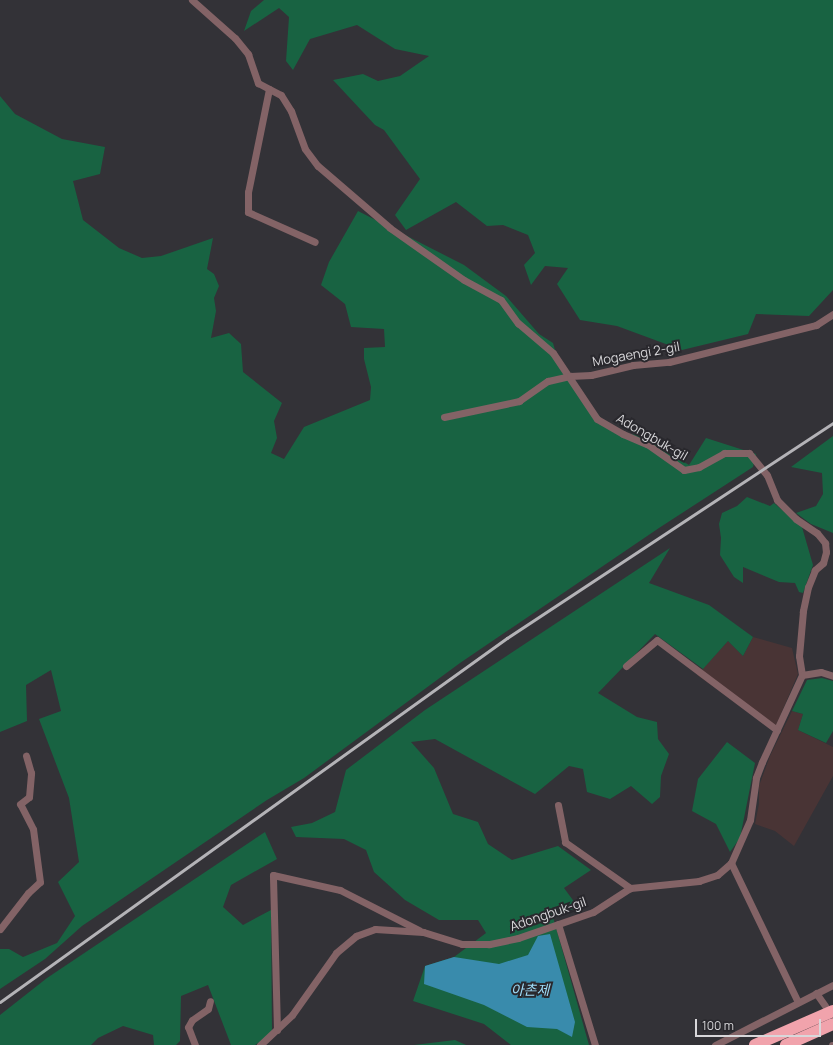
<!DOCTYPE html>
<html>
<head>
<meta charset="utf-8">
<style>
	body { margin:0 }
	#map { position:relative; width:833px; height:1045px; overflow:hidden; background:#333237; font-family:Manrope,"Noto Sans KR",sans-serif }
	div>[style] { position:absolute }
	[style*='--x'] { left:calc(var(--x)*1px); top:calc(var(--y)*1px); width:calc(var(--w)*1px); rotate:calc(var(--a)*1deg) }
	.commercial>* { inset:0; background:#493435 }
	.green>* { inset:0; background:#186342 }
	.water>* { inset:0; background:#398bac }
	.street>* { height:7px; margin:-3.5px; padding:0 3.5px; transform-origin:3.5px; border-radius:3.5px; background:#836366 }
	.highway>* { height:12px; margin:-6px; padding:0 6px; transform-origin:6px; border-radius:6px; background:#f1a3ac }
	.rail>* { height:2.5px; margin:-1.25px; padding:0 1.25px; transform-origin:1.25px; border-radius:1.25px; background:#b4b3b7 }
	span { translate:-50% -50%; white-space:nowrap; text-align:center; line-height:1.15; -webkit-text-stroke:4px #29282d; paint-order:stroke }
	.street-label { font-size:13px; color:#d8d7da }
	.water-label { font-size:14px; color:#9edbf7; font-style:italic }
	.scale { position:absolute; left:695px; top:1019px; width:126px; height:18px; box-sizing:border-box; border:2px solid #d8d7da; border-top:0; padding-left:5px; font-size:12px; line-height:14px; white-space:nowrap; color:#d8d7da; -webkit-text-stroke:3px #29282d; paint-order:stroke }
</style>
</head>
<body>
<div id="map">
	<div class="commercial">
		<i style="clip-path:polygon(753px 637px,792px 648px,798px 674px,774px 730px,697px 675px,728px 641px,743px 656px)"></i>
		<i style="clip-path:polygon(792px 711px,803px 714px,798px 730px,833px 747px,833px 776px,794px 846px,775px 831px,755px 824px,759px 804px,759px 786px,770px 756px)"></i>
	</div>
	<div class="green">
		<i style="clip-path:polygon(264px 0,833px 0,833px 290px,809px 316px,756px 314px,748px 334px,682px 350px,617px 326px,580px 320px,557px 284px,568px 268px,545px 266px,531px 285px,524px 265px,535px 253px,528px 235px,503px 225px,487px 226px,456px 202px,406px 230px,395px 215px,420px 179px,384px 130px,375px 125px,333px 80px,363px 74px,378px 81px,400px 76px,429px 56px,395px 49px,357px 25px,310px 39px,293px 70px,286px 61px,289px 17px,279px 8px,244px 31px,251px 11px)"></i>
		<i style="clip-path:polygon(0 96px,15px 114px,62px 139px,105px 147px,100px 174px,73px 181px,83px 220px,119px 248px,142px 258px,161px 256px,213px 238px,207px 269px,214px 274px,219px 286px,214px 298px,216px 311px,211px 338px,229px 333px,241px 344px,243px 372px,282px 403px,274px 421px,277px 438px,271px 453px,284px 459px,304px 427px,370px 400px,371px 387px,364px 359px,364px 348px,385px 347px,384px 329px,351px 327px,345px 304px,321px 285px,329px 262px,358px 211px,464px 265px,506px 296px,539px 334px,553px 343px,561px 371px,614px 433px,639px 435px,689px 465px,706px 438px,756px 454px,753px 467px,659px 528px,460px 663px,304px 778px,267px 800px,82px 926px,45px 959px,0 989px,0 949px,9px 949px,23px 957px,57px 943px,75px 916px,58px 882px,79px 862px,69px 798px,39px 719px,61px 711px,51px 670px,26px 685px,27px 721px,0 732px)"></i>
		<i style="clip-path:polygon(833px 436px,833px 533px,811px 524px,796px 513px,816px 506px,823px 494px,822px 473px,791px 467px)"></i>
		<i style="clip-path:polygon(747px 497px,770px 506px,774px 503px,802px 527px,813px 565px,803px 593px,799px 592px,795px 583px,779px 582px,743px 567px,743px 583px,734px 577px,720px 555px,721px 538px,719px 524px,722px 513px,737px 506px)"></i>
		<i style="clip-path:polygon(670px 548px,649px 583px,709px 605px,753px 637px,743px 656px,728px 641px,703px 669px,655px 634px,598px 693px,637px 717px,657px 722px,658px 739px,669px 754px,661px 776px,660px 797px,652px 804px,631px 786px,610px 799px,587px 792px,583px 769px,569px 766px,535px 794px,435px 739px,411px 742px,434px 768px,453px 814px,478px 822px,488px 844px,512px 860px,558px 846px,591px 870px,564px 888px,578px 907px,553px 917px,589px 1045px,511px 1045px,484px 1024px,413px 1001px,425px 966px,454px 957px,486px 933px,478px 920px,439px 920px,405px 900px,374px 872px,366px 850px,344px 839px,296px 837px,291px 827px,312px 823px,335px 812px,346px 770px,425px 710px)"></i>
		<i style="clip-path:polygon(822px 678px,833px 681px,833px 731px,826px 743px,798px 730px,803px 714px,792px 711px,807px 680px)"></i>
		<i style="clip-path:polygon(727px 742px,755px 763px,740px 838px,730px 852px,716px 824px,692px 811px,698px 779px)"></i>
		<i style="clip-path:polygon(265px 832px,277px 859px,231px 885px,223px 907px,243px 925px,271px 910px,272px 1034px,255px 1045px,231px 1045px,208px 985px,181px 996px,180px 1041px,176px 1045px,154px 1045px,153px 1035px,123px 1026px,98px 1038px,91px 1045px,0 1045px,0 1015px,47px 978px)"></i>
		<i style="clip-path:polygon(455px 1040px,466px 1045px,414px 1045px)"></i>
	</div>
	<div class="water">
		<i style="clip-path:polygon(550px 934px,575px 1022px,572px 1037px,557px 1029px,527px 1027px,484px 1005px,424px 984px,425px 966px,454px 957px,499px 964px,528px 955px,538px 936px)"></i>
	</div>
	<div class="street">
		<i style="--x:192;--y:0;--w:57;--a:41.5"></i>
		<i style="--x:235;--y:38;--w:21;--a:51"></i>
		<i style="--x:248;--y:54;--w:31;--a:71"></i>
		<i style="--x:258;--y:83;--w:26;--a:28"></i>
		<i style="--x:281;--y:95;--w:19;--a:58"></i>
		<i style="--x:291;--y:111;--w:40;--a:69.8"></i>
		<i style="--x:305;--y:149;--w:21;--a:53"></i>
		<i style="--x:318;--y:166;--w:95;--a:40.7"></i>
		<i style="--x:390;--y:228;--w:90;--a:35.1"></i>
		<i style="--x:464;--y:280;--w:42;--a:28.4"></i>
		<i style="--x:501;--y:300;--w:29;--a:54"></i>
		<i style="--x:518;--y:323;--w:46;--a:40.6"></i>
		<i style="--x:553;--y:353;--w:79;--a:56.3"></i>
		<i style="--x:597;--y:419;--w:30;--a:30"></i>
		<i style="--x:623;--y:434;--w:26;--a:23"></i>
		<i style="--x:647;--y:444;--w:45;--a:35.1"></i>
		<i style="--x:684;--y:470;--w:15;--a:-11"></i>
		<i style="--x:699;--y:467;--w:29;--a:-29"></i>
		<i style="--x:724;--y:453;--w:25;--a:0"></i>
		<i style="--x:749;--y:453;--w:28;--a:51"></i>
		<i style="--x:767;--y:475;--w:27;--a:68"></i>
		<i style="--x:777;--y:500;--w:27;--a:45"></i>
		<i style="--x:796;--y:519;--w:25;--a:34"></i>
		<i style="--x:817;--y:533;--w:13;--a:51"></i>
		<i style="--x:825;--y:543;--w:9;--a:84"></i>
		<i style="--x:826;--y:552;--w:11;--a:105"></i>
		<i style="--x:823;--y:563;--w:11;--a:139"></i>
		<i style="--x:815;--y:570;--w:18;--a:112"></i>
		<i style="--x:808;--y:587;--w:25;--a:102"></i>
		<i style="--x:803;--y:611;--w:45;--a:95.1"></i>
		<i style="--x:799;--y:656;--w:19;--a:81"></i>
		<i style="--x:802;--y:675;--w:96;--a:114.7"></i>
		<i style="--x:762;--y:762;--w:17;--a:111"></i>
		<i style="--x:756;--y:778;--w:42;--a:98.1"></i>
		<i style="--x:750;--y:820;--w:47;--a:113.8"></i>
		<i style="--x:731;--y:863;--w:18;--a:139"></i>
		<i style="--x:717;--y:875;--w:19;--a:162"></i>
		<i style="--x:699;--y:881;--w:69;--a:174.2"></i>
		<i style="--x:630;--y:888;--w:44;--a:147"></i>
		<i style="--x:593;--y:912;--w:79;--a:160.9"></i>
		<i style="--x:518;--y:938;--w:30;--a:168"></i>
		<i style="--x:489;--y:944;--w:27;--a:180"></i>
		<i style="--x:462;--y:944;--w:41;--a:-162.9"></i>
		<i style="--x:423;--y:932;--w:48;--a:-176.4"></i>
		<i style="--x:375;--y:929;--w:20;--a:160"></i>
		<i style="--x:356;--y:936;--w:26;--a:140"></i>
		<i style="--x:336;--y:953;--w:76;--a:125.4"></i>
		<i style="--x:292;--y:1015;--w:44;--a:136.8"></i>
		<i style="--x:269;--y:89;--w:105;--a:101.5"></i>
		<i style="--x:248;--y:192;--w:20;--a:90"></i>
		<i style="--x:248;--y:212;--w:73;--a:24.1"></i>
		<i style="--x:444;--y:417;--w:77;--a:-12"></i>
		<i style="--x:519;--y:401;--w:35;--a:-35"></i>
		<i style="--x:548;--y:381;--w:23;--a:-13"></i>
		<i style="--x:570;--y:376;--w:21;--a:-3"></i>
		<i style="--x:591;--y:375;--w:43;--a:-13.4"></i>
		<i style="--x:633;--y:365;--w:36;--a:-5"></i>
		<i style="--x:669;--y:362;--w:152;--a:-14.1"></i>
		<i style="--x:816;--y:325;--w:20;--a:-33"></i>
		<i style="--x:626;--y:666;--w:40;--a:-40"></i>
		<i style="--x:657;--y:640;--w:150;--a:36.9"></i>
		<i style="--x:802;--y:675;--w:19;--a:-9"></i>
		<i style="--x:821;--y:672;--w:13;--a:18"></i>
		<i style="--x:558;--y:805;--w:38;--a:79"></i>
		<i style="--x:565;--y:842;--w:80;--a:35.3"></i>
		<i style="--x:731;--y:863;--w:154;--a:64.3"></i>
		<i style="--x:558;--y:924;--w:127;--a:73"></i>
		<i style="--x:0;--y:929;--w:46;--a:-52.1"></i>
		<i style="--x:28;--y:893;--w:16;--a:-43"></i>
		<i style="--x:40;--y:882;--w:53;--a:-97.5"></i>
		<i style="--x:33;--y:829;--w:28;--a:-117"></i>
		<i style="--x:20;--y:804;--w:11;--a:-38"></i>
		<i style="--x:29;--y:797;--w:24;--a:-85"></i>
		<i style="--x:31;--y:773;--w:18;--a:-106"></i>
		<i style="--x:816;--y:993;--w:16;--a:55"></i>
		<i style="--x:277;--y:1030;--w:155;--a:-91.5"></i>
		<i style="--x:273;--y:875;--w:69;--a:12.6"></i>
		<i style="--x:340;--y:890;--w:89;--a:26.9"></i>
		<i style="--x:195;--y:1045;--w:19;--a:-111"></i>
		<i style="--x:188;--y:1027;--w:8;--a:-60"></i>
		<i style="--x:192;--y:1020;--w:19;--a:-35"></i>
		<i style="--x:208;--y:1009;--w:8;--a:-76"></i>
		<i style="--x:715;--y:1045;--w:132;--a:-27"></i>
		<i style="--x:832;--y:1045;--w:1;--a:0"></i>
	</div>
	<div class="highway">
		<i style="--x:755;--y:1045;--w:85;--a:-23.6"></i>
		<i style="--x:786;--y:1045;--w:51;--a:-24.1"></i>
	</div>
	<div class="rail">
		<i style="--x:0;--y:1002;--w:624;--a:-35.68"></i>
		<i style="--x:507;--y:638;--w:391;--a:-33.4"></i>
	</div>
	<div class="street-label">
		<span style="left:636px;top:354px;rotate:-10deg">Mogaengi 2-gil</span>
		<span style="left:652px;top:437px;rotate:30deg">Adongbuk-gil</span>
		<span style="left:548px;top:914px;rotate:-19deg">Adongbuk-gil</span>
	</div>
	<div class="water-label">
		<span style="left:530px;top:990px">아촌제</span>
	</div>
	<div class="scale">100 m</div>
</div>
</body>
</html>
